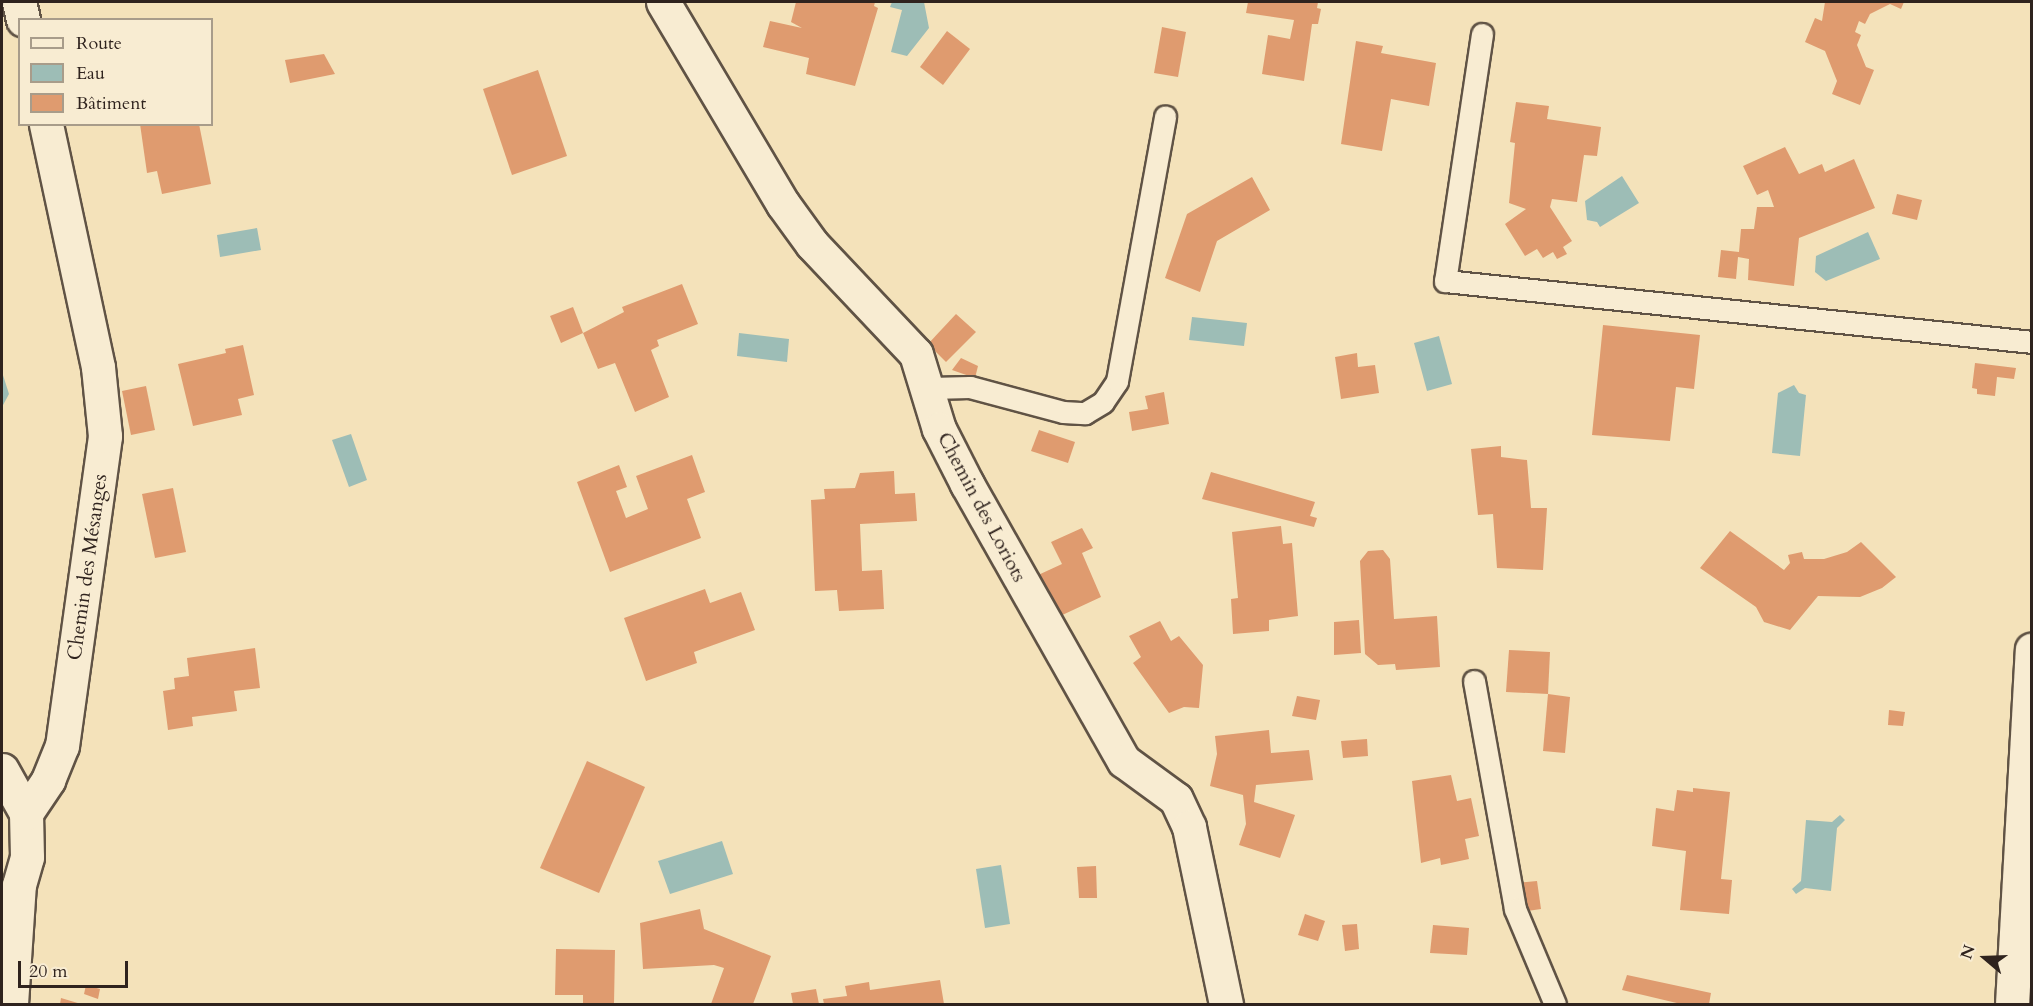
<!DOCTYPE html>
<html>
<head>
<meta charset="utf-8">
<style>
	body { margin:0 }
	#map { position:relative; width:2033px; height:1006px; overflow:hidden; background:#f4e2ba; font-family:Cardo,serif }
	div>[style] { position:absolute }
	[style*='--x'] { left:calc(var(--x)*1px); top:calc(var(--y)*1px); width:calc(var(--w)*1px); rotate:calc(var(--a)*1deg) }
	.water>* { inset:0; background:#9dbdb6 }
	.building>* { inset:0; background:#df9b6f }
	.roads { filter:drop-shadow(2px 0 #605345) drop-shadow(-2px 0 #605345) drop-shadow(0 2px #605345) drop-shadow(0 -2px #605345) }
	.lane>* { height:21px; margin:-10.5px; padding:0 10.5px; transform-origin:10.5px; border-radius:10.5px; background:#f8ecd2 }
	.street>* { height:33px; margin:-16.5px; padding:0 16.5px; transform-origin:16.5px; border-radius:16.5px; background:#f8ecd2 }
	span { translate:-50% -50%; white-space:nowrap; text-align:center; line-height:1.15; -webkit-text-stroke:5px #f8ecd2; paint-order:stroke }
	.street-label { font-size:20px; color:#2f231e }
	.frame { position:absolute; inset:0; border:3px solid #2f231e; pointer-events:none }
	.legend { position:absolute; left:18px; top:18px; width:195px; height:108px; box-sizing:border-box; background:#f8ecd2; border:2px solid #a89c8a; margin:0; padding:8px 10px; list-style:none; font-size:18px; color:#2f231e }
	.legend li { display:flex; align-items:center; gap:12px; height:30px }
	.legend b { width:30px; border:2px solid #a89c8a }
	.north { position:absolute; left:1955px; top:928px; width:60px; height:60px; -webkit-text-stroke:4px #f8ecd2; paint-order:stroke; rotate:289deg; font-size:16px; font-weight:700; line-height:24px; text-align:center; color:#2f231e }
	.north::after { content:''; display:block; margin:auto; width:21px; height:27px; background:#2f231e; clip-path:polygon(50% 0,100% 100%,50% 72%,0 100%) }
	.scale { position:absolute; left:18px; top:961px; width:110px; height:27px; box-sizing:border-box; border:3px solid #2f231e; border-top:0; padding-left:8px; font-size:18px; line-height:21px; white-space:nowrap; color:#2f231e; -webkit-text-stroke:4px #f8ecd2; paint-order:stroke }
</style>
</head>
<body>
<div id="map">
	<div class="water">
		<i style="clip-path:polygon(892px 2px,924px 2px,929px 28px,907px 56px,891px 52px,902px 10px,890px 7px)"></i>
		<i style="clip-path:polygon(1622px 176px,1639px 203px,1600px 227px,1597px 222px,1587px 220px,1585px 201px)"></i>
		<i style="clip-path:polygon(257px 228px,261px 250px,220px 257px,217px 235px)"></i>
		<i style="clip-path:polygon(1868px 232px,1880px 259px,1826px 281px,1815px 272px,1816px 256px)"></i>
		<i style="clip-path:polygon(1192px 317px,1247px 323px,1244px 346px,1189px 340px)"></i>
		<i style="clip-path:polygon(739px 333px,789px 339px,787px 362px,737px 356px)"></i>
		<i style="clip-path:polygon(1439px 336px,1452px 384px,1427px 391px,1414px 343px)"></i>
		<i style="clip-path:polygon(2px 372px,9px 394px,2px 407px)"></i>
		<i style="clip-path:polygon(1794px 385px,1799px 393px,1806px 395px,1800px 456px,1772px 453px,1778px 393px)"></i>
		<i style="clip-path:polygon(351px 434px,367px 480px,349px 487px,332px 440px)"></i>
		<i style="clip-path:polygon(1840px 815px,1845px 820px,1837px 828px,1831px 891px,1805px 888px,1796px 894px,1792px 889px,1801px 881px,1806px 820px,1832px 822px)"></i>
		<i style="clip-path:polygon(722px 841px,733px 874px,670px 894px,658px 861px)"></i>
		<i style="clip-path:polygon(1001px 865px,1010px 924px,985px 928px,976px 869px)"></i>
	</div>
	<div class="building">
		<i style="clip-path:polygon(796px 2px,875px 2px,874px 6px,878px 8px,855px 86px,806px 74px,809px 58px,763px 47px,770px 21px,802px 28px,791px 22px)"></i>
		<i style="clip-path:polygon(1248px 2px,1318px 2px,1317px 8px,1321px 9px,1318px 24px,1312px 24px,1304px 81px,1262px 74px,1268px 35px,1290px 39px,1294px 20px,1246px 13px)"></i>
		<i style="clip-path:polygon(1825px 2px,1904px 2px,1901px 9px,1890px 4px,1870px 14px,1865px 24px,1859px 21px,1855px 32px,1861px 35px,1857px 45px,1866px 67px,1874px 70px,1860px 105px,1832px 94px,1837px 81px,1825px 51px,1805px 42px,1815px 18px,1822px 21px)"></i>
		<i style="clip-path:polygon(1162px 27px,1186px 32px,1178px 77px,1154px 73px)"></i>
		<i style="clip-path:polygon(947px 31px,970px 49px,943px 85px,920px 67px)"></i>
		<i style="clip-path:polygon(1356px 41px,1383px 46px,1381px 53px,1436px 63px,1429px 106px,1391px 99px,1382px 151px,1341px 144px)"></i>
		<i style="clip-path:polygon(324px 54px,335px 74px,290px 83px,285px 60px)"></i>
		<i style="clip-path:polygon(538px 70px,567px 156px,512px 175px,483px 89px)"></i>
		<i style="clip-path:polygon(1516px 102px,1549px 106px,1547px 119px,1601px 127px,1597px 156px,1584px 155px,1577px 202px,1552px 199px,1550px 207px,1572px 241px,1563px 247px,1567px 254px,1557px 259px,1553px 252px,1543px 258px,1537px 249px,1525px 256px,1505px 224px,1526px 209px,1509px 203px,1515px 143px,1510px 142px)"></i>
		<i style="clip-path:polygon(140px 124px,199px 124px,211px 184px,162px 194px,157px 171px,147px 173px)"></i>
		<i style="clip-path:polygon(1785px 147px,1799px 174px,1822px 164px,1825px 172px,1854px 159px,1875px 208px,1799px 238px,1794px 286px,1748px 280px,1749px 259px,1738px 257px,1736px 279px,1718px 277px,1721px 250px,1739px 252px,1741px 229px,1754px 229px,1757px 207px,1774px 207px,1768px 190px,1757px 195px,1743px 166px)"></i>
		<i style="clip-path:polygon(1252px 177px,1270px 210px,1217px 241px,1200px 292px,1165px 278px,1187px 214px)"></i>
		<i style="clip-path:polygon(1897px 194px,1922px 200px,1917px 220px,1892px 214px)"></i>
		<i style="clip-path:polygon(682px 284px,698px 324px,657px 340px,659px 346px,651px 350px,669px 397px,635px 412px,615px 363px,598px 369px,583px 333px,624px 312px,622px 307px)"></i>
		<i style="clip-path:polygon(573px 307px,583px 333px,561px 343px,550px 316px)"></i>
		<i style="clip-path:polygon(956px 314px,976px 332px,946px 362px,928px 344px)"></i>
		<i style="clip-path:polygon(1603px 325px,1700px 335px,1694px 389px,1676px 387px,1670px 441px,1592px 435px)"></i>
		<i style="clip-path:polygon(243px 345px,254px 395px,238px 399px,242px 415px,193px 426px,178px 364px,226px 353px,225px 349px)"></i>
		<i style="clip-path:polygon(1357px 353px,1358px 367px,1375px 365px,1379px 393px,1341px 399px,1335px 357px)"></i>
		<i style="clip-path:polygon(961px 358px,978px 366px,975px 378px,952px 370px)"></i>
		<i style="clip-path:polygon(1975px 363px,2016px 368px,2014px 379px,1997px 377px,1995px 396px,1977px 394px,1977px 389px,1972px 388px)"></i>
		<i style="clip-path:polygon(146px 386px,155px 430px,131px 435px,122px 391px)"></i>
		<i style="clip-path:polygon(1164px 392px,1169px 424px,1132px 431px,1129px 412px,1148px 409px,1145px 396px)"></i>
		<i style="clip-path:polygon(1039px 430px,1075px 442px,1068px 463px,1031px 451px)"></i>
		<i style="clip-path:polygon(1501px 446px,1501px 457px,1527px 460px,1531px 508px,1547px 508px,1543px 570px,1497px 568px,1493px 514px,1478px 515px,1471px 449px)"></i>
		<i style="clip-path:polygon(692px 455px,705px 492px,687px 499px,701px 538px,610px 572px,577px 482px,619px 465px,627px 487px,616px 491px,626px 518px,648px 509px,636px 476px)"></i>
		<i style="clip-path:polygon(894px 471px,895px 494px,915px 493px,917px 521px,860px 524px,862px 571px,882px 570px,884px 609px,839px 611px,837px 590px,815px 591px,811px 500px,825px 499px,824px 489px,855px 488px,860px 473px)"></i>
		<i style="clip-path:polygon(1211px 472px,1315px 502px,1310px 516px,1317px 518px,1314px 527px,1202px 499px)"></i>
		<i style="clip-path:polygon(173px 488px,186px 552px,155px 558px,142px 494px)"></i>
		<i style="clip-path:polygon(1281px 526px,1283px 544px,1292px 543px,1298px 616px,1269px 620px,1269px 631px,1233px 634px,1231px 599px,1238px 598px,1232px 532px)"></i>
		<i style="clip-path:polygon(1082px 528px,1093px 548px,1082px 553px,1101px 597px,1058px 617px,1036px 576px,1062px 564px,1051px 542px)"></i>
		<i style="clip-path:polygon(1730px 531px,1784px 570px,1790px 563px,1788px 555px,1802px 552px,1804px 559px,1824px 559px,1847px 552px,1861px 542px,1896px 577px,1882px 588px,1860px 597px,1818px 596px,1790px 630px,1764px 622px,1756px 607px,1700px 568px)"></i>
		<i style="clip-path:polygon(1383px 550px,1390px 559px,1394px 619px,1437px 616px,1440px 667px,1396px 670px,1395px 664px,1378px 665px,1365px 654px,1360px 561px,1368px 551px)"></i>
		<i style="clip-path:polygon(705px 589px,710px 603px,741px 592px,755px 630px,694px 652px,697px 663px,646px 681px,624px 618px)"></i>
		<i style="clip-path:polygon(1359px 620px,1361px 653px,1334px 655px,1334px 622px)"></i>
		<i style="clip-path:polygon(1160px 621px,1171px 641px,1179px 636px,1203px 665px,1199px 708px,1184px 707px,1169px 713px,1133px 663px,1141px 657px,1129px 636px)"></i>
		<i style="clip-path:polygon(255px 648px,260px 688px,234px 691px,237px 711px,192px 717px,193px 726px,168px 730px,163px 691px,175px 689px,174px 678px,189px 676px,187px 658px)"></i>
		<i style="clip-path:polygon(1509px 650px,1550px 652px,1548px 694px,1506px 692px)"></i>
		<i style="clip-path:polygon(1548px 694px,1570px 697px,1565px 753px,1543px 751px)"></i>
		<i style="clip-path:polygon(1297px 696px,1320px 700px,1316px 720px,1292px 716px)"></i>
		<i style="clip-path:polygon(1889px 710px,1905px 712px,1903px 726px,1888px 725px)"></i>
		<i style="clip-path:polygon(1269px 730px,1271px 753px,1309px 750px,1313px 780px,1256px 785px,1254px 802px,1295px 815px,1280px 858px,1239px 845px,1246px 824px,1243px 795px,1210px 786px,1217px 754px,1215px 736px)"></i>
		<i style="clip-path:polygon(1367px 739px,1368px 756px,1343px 758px,1341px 741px)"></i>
		<i style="clip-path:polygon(587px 761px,645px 787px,599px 893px,540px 868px)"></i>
		<i style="clip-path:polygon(1451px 775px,1457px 801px,1471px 798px,1479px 836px,1465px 839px,1469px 859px,1441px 865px,1440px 858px,1421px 863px,1412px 781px)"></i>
		<i style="clip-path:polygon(1693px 788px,1730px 792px,1721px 879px,1732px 880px,1729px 914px,1680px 910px,1686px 851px,1652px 846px,1656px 808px,1674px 811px,1677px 790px,1693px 792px)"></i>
		<i style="clip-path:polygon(1096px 866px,1097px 898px,1079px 898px,1077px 867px)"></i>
		<i style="clip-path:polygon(1537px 881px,1541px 909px,1521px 912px,1517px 883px)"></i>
		<i style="clip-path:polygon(700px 909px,704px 929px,771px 956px,753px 1004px,711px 1004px,724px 968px,714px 965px,643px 969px,640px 923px)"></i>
		<i style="clip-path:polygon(1305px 914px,1325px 921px,1318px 941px,1298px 935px)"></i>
		<i style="clip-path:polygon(1357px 924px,1359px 949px,1345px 951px,1342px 925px)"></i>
		<i style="clip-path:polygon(1433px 925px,1469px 928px,1467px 955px,1430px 953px)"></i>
		<i style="clip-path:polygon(556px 949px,615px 950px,614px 1004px,583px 1004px,583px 995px,555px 995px)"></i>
		<i style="clip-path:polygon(1627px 975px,1711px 993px,1709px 1004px,1681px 1004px,1622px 990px)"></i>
		<i style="clip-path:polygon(940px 980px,944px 1004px,824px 1004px,823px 999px,847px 996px,845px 986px,869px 982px,870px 990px)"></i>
		<i style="clip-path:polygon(86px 985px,100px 989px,98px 999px,84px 994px)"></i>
		<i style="clip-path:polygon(816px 989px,819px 1004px,793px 1004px,791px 993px)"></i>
		<i style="clip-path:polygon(61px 998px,81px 1004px,60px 1004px)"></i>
	</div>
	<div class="roads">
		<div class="lane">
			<i style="--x:1482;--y:34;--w:250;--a:98.5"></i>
			<i style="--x:1445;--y:281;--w:590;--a:5.93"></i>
			<i style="--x:930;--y:388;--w:40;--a:-1.4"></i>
			<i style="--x:970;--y:387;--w:96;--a:15"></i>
			<i style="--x:1063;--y:412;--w:22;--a:3"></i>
			<i style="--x:1085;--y:413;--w:21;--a:-31"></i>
			<i style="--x:1103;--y:402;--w:25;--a:-56"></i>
			<i style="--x:1117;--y:381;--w:269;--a:-79.7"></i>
			<i style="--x:1474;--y:681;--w:232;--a:79.8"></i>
			<i style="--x:1515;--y:909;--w:103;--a:67.2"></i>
		</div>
		<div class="street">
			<i style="--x:19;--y:2;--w:18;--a:77"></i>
			<i style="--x:663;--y:2;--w:235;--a:59.3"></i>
			<i style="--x:783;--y:204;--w:49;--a:54.1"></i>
			<i style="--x:812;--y:244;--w:151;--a:46.6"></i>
			<i style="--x:916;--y:354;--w:78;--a:73"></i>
			<i style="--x:939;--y:429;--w:62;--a:63"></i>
			<i style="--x:967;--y:484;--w:318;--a:60.5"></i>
			<i style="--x:1124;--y:761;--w:64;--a:36.2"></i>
			<i style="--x:1176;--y:799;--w:31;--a:65"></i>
			<i style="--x:1189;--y:827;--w:181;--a:78.2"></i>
			<i style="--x:2;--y:770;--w:49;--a:60.8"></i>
			<i style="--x:11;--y:1004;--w:119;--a:-86.2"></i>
			<i style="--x:19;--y:885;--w:29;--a:-74"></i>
			<i style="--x:27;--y:857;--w:44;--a:-91.3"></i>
			<i style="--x:26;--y:813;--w:40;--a:-56"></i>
			<i style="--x:48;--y:780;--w:37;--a:-68"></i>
			<i style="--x:62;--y:746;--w:313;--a:-82.1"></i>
			<i style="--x:105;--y:436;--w:69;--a:-95.8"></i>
			<i style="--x:98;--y:367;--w:249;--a:-102.1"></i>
			<i style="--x:2012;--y:1004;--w:355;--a:-86.8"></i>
		</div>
	</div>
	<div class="street-label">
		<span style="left:982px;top:507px;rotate:62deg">Chemin des Loriots</span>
		<span style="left:87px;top:567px;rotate:-82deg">Chemin des Mésanges</span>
	</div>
	<div class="frame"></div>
	<ul class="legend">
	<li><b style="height:8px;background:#f8ecd2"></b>Route</li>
	<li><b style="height:16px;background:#9dbdb6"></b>Eau</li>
	<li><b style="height:16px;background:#df9b6f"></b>Bâtiment</li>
	</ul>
	<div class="north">N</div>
	<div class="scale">20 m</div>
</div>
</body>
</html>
